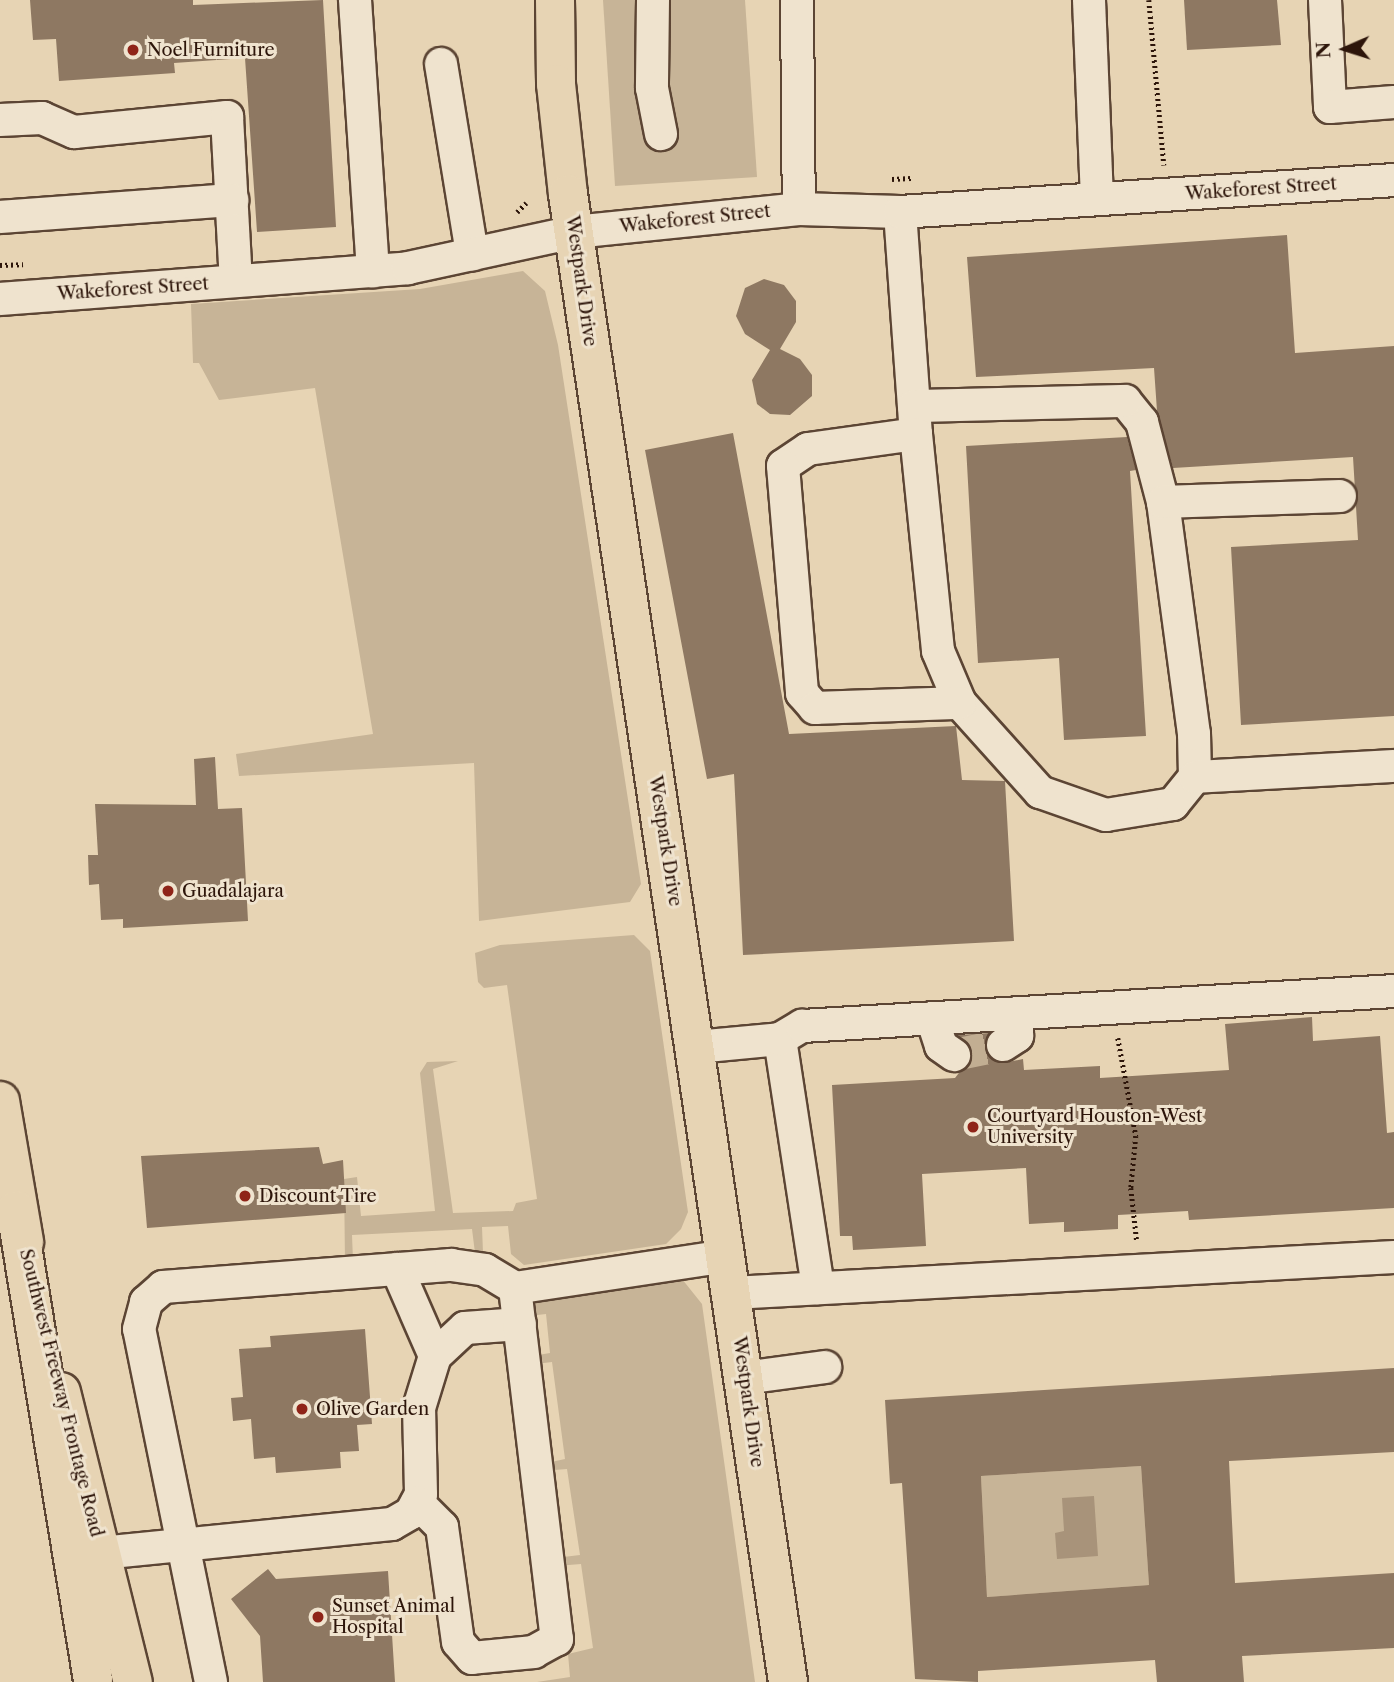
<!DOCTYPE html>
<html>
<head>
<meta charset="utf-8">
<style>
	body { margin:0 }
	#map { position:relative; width:1394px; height:1682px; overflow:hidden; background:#e7d4b4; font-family:"Libre Caslon Text",serif }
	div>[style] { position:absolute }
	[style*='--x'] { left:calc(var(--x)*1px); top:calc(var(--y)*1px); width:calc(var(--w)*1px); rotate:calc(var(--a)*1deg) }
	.green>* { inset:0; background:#c7b497 }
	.water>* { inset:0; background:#a8937a }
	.building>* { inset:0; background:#8e7862 }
	.minor-tunnel>* { height:32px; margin-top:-16px; transform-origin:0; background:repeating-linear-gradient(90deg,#c2ae92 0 32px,transparent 0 48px) }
	.path>* { height:4.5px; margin-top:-2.25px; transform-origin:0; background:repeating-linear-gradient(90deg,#2d150a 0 2px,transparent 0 5.5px) }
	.roads { filter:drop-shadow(2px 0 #5c4534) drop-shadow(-2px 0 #5c4534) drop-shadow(0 2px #5c4534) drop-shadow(0 -2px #5c4534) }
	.minor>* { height:32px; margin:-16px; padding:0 16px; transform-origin:16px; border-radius:16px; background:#efe3ce }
	.major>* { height:38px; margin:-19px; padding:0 19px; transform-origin:19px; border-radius:19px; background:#e7d4b4 }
	.highway>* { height:38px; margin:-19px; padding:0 19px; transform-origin:19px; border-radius:19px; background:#e7d4b4 }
	.dots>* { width:19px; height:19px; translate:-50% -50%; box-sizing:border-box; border:4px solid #efe3ce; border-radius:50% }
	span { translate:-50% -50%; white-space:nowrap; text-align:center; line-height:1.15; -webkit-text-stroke:6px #efe3ce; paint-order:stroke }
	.poi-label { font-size:18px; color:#2d150a }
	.left { translate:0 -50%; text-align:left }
	.street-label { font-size:18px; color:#2d150a }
	.north { position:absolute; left:1310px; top:14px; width:70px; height:70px; -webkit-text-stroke:5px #efe3ce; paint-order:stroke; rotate:267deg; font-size:19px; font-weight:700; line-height:28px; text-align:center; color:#2d150a }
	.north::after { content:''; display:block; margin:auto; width:24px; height:32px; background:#2d150a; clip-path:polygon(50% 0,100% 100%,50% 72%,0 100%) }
</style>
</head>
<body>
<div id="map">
	<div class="green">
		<i style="clip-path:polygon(603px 0,745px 0,757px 177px,615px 186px)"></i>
		<i style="clip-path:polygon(523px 271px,545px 291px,558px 345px,641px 884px,630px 902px,479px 921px,474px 763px,239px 776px,236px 754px,373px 734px,315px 388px,219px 400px,199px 363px,193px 363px,191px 304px,420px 289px)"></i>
		<i style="clip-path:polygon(634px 935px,650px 951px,688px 1212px,681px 1229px,666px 1244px,524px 1265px,511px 1254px,508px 1226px,482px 1227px,483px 1253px,475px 1253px,472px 1229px,352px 1235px,353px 1261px,345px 1262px,344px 1179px,357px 1177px,361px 1216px,435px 1211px,420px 1073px,427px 1062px,458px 1061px,433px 1069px,453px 1213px,513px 1211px,516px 1203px,537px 1199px,507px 985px,484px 988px,478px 982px,475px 953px,500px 945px)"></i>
		<i style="clip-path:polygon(668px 1278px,682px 1279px,702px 1304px,755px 1682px,537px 1682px,570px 1677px,568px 1654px,593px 1648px,581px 1564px,556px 1566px,555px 1558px,580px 1555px,567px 1469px,542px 1471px,542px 1464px,565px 1459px,552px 1362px,527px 1365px,526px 1357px,550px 1353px,546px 1314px,520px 1317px,524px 1301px)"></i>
		<i style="clip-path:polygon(1141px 1466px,1149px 1585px,987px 1597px,981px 1476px)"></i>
	</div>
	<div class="water">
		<i style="clip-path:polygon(1094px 1496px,1098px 1556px,1057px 1559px,1055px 1533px,1064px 1531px,1062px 1498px)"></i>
	</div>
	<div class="building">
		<i style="clip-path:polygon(30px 0,193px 0,193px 5px,323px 0,336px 227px,257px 232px,245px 58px,174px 63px,175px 73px,59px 81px,56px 39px,33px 40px)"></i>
		<i style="clip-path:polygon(1184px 0,1277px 0,1281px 45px,1187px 50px)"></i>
		<i style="clip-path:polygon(1287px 235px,1295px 353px,1394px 346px,1394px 716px,1241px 725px,1231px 547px,1358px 540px,1353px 457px,1173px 468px,1157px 411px,1154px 368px,976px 377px,967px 257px)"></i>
		<i style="clip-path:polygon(764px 279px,784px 285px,796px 301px,796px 322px,780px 349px,800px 359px,812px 375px,812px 396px,790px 415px,770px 414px,757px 404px,752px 380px,770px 350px,745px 334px,736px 316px,745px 288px)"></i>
		<i style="clip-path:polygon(733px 433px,789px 734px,956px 726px,962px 780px,1005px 781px,1014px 941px,743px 955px,734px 774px,707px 779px,645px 450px)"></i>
		<i style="clip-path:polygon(1127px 437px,1136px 470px,1130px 471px,1146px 736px,1064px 740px,1059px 658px,978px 663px,966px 446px)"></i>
		<i style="clip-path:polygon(215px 757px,218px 809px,242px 808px,248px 921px,123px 928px,123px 919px,101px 920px,99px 884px,89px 885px,88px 855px,98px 855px,95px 804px,196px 805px,194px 759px)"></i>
		<i style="clip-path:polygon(1312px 1017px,1313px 1041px,1380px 1036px,1387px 1133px,1394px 1132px,1394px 1208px,1189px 1220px,1188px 1211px,1118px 1215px,1118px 1229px,1064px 1232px,1064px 1222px,1029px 1224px,1026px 1168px,922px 1174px,926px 1246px,853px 1250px,852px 1236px,840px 1236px,832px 1085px,955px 1078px,972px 1056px,958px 1035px,990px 1033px,988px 1055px,1003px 1063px,1023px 1059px,1024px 1070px,1100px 1066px,1100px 1078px,1229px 1070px,1225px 1024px)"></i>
		<i style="clip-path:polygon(319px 1147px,323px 1164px,343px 1160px,346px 1213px,147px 1228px,141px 1156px)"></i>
		<i style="clip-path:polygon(365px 1329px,372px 1424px,357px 1425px,359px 1451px,340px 1452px,341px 1468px,276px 1473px,275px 1457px,254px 1459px,251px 1419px,233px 1421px,231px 1398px,243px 1397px,239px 1349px,271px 1347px,270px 1336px)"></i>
		<i style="clip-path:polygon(evenodd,1394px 1368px,1394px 1452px,1229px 1461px,1235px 1583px,1394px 1573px,1394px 1648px,1242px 1656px,1244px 1682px,1157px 1682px,1155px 1660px,978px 1671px,978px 1682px,915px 1679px,902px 1483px,890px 1484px,885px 1400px,1394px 1368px,1141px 1466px,1149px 1585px,987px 1597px,981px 1476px,1141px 1466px)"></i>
		<i style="clip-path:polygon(268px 1569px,276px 1579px,388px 1571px,395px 1682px,263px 1682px,260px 1636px,231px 1599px)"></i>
	</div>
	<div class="minor-tunnel">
		<i style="--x:954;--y:1055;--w:50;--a:-11.5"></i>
	</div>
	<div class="path">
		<i style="--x:1149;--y:0;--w:166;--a:84.8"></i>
		<i style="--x:892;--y:179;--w:19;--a:-3"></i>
		<i style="--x:517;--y:212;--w:13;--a:-45"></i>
		<i style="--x:0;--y:265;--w:23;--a:-2"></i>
		<i style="--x:1118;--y:1038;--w:100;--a:79.6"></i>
		<i style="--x:1136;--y:1136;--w:52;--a:95.5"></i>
		<i style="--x:1131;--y:1188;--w:54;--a:83.7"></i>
	</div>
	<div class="roads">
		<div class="minor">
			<i style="--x:355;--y:0;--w:272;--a:86.2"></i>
			<i style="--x:653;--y:0;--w:88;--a:90.7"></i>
			<i style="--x:652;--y:88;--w:47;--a:78.9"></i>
			<i style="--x:797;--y:0;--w:209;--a:89.5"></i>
			<i style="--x:1089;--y:0;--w:199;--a:87.7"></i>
			<i style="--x:1325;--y:0;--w:107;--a:87.3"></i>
			<i style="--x:1330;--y:107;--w:64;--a:-4.5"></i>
			<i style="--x:441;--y:64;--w:193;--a:80.7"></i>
			<i style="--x:0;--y:120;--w:42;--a:-2.7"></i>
			<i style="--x:42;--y:118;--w:35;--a:24"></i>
			<i style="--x:74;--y:132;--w:154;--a:-5.6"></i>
			<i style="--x:227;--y:117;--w:164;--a:86.9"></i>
			<i style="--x:900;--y:212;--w:223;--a:85.9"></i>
			<i style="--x:916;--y:434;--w:218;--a:84.2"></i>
			<i style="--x:938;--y:651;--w:56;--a:67.1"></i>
			<i style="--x:960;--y:703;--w:120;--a:48"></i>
			<i style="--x:1040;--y:792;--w:70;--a:19.2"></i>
			<i style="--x:1106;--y:815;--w:68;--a:-9.3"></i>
			<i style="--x:1173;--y:804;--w:35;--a:-51"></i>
			<i style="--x:1195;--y:777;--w:43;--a:-91.3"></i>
			<i style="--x:1194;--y:734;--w:234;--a:-97.6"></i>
			<i style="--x:1163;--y:502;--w:83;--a:-104.7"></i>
			<i style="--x:1142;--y:422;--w:27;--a:-129"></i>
			<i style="--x:1125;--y:401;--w:211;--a:178.6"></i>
			<i style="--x:0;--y:217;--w:233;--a:-4.2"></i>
			<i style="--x:0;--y:299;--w:409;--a:-4.3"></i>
			<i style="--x:408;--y:268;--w:170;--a:-12.2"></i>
			<i style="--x:574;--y:232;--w:226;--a:-5.8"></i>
			<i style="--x:799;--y:209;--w:101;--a:1.7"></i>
			<i style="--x:900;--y:212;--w:495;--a:-3.7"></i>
			<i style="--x:916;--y:434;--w:109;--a:172.1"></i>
			<i style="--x:808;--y:449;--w:30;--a:146"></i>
			<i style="--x:783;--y:466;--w:228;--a:85.2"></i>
			<i style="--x:802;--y:693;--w:20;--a:49"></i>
			<i style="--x:815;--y:708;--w:145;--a:-2"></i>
			<i style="--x:1163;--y:502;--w:177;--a:-1.9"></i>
			<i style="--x:1195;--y:777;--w:199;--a:-3.2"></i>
			<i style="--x:932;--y:1018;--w:29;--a:72"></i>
			<i style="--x:941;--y:1046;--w:16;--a:35"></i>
			<i style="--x:780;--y:1039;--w:252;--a:81.3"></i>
			<i style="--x:1003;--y:1045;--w:17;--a:-33"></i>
			<i style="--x:1017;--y:1036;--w:23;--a:-90"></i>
			<i style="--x:696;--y:1047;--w:84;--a:-5.4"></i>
			<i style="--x:780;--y:1039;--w:26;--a:-31"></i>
			<i style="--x:802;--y:1026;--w:593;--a:-3.38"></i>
			<i style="--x:397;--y:1269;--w:95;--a:66.4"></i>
			<i style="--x:515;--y:1288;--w:213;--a:-8.6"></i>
			<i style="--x:732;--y:1293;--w:663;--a:-3.11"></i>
			<i style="--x:744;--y:1378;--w:82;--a:-7.7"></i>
			<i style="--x:101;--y:1553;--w:292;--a:-5.7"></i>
			<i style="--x:392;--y:1524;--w:22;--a:-30"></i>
			<i style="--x:411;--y:1513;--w:21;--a:-62"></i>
			<i style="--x:421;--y:1494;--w:86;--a:-91.3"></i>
			<i style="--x:419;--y:1408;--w:54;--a:-72.9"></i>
			<i style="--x:435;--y:1356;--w:41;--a:-43"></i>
			<i style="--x:465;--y:1328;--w:55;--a:-4.2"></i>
			<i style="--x:211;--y:1682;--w:360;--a:-101.5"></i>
			<i style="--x:139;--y:1329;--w:28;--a:-75"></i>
			<i style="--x:146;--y:1302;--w:23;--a:-41"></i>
			<i style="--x:163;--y:1287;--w:289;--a:-4.4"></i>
			<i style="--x:451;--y:1265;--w:34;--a:8"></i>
			<i style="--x:485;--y:1270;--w:35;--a:31"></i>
			<i style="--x:515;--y:1288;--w:354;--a:83.2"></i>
			<i style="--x:557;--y:1639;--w:26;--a:151"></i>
			<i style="--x:534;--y:1652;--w:62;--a:174.5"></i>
			<i style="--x:472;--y:1658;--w:21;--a:-131"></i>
			<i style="--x:458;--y:1642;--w:116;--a:-97.9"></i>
			<i style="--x:442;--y:1527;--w:35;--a:-135"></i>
		</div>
		<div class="major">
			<i style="--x:555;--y:0;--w:84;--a:89.3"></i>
			<i style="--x:556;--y:84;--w:111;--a:83.8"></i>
			<i style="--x:568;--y:194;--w:1504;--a:81.59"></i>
			<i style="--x:0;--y:1101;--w:143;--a:80.3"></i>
			<i style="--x:61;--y:1392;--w:299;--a:76.1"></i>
		</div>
		<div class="highway">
			<i style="--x:16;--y:1210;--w:478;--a:80.7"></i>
		</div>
	</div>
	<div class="dots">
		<i style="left:133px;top:50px;background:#8f2418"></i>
		<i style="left:168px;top:891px;background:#8f2418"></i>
		<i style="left:973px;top:1127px;background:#8f2418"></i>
		<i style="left:245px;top:1196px;background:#8f2418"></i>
		<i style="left:302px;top:1409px;background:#8f2418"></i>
		<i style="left:318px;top:1617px;background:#8f2418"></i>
	</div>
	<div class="poi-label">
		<span class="left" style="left:147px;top:50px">Noel Furniture</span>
		<span class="left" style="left:182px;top:891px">Guadalajara</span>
		<span class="left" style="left:987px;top:1127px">Courtyard Houston-West<br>University</span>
		<span class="left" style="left:259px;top:1196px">Discount Tire</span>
		<span class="left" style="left:316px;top:1409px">Olive Garden</span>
		<span class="left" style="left:332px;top:1617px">Sunset Animal<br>Hospital</span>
	</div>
	<div class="street-label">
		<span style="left:1261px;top:189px;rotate:-4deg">Wakeforest Street</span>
		<span style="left:695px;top:219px;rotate:-6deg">Wakeforest Street</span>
		<span style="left:581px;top:281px;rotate:82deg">Westpark Drive</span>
		<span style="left:133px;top:289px;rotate:-4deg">Wakeforest Street</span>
		<span style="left:665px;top:841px;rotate:81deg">Westpark Drive</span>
		<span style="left:61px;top:1393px;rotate:76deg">Southwest Freeway Frontage Road</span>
		<span style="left:748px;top:1402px;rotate:82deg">Westpark Drive</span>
	</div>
	<div class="north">N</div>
</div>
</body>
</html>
